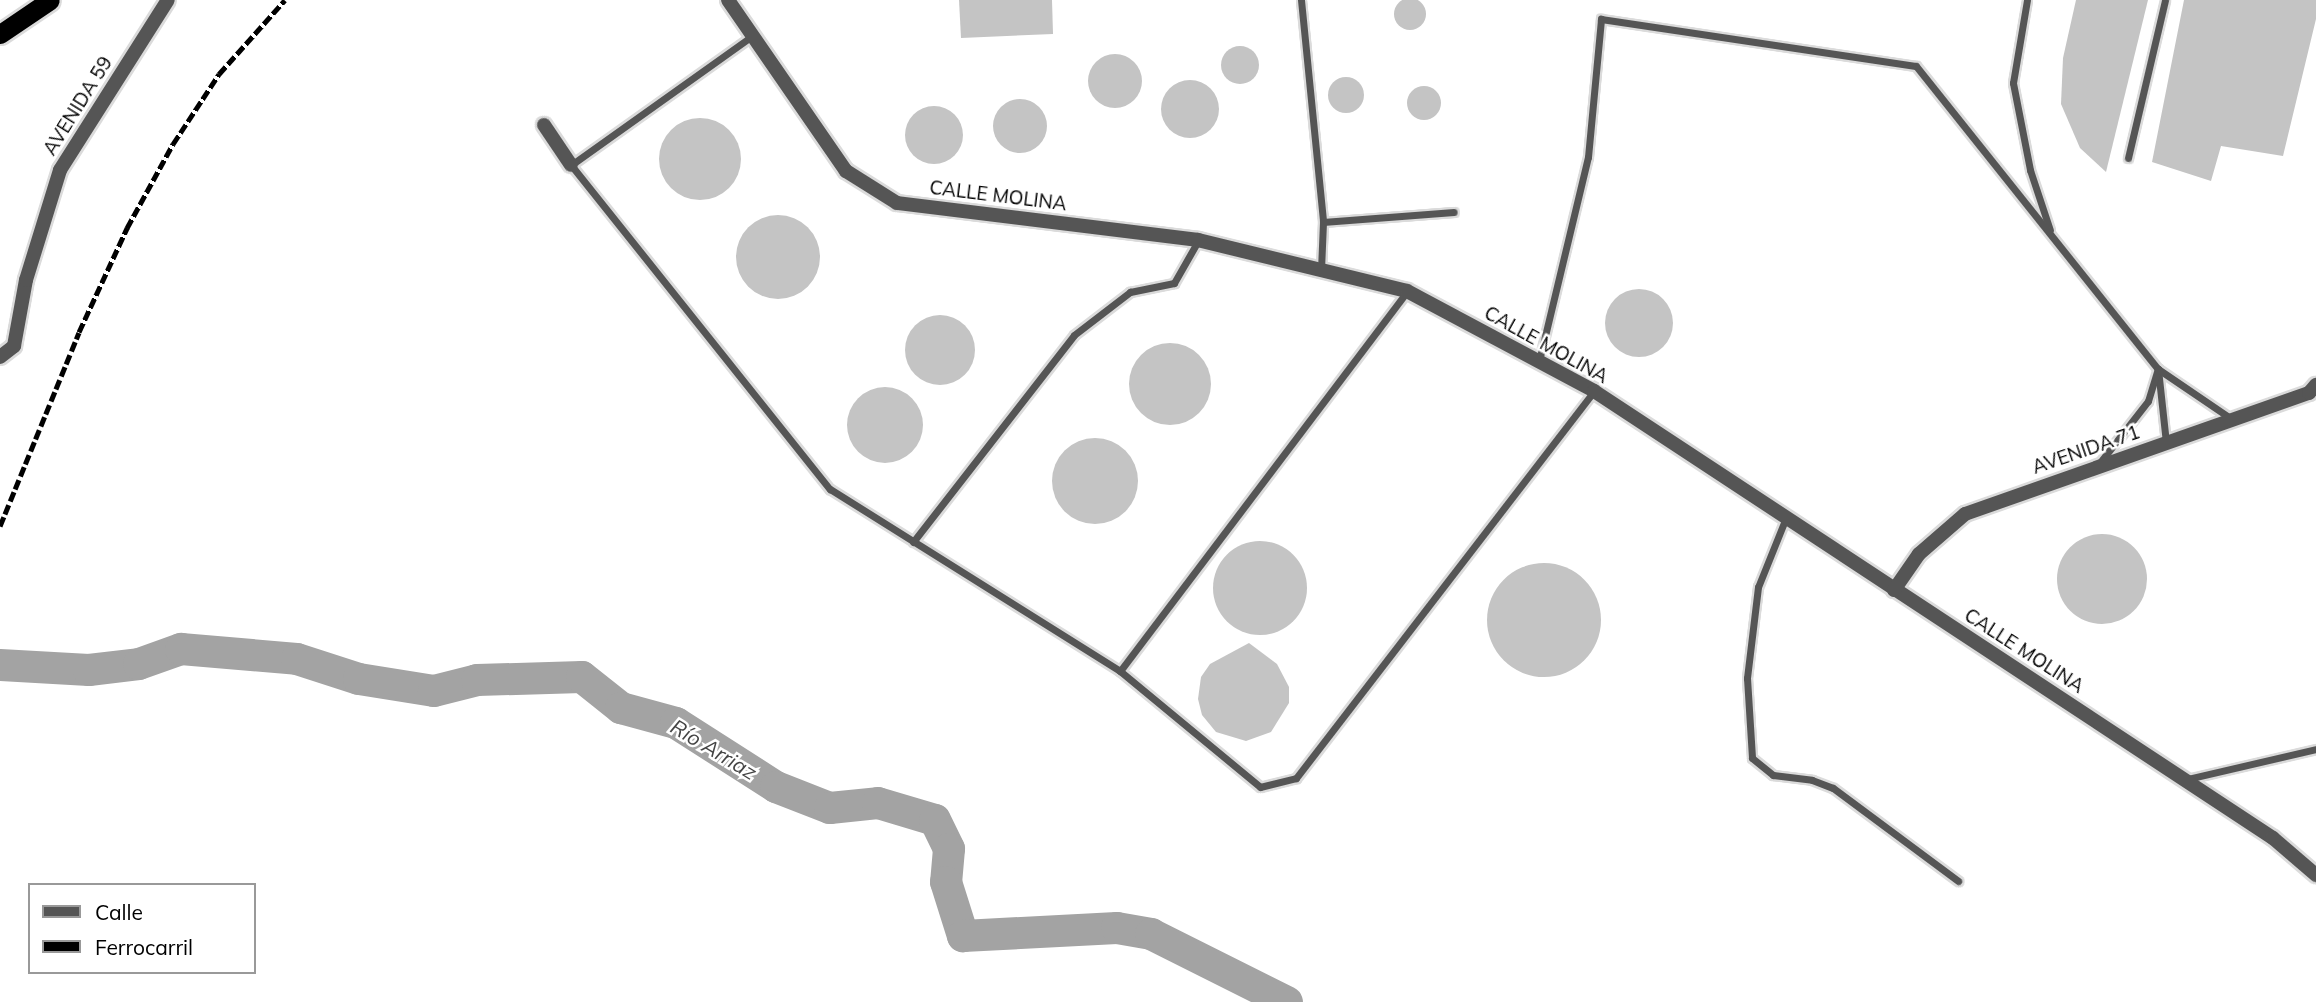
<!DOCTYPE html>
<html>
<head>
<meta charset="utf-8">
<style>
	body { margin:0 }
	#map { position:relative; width:2316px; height:1002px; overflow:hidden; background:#fff; font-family:Mulish,sans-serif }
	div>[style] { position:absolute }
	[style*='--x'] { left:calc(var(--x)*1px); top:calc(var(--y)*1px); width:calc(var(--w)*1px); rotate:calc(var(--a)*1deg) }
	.river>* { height:32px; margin:-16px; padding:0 16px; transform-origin:16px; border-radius:16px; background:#a3a3a3 }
	.building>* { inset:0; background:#c4c4c4 }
	.round { border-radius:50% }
	.roads { filter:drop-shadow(2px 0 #dbdbdb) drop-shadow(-2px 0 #dbdbdb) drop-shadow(0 2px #dbdbdb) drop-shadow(0 -2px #dbdbdb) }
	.service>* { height:7px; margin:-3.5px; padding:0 3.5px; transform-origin:3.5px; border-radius:3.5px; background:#555 }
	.minor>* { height:14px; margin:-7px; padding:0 7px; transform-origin:7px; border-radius:7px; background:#555 }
	.trunk>* { height:19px; margin:-9.5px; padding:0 9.5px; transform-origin:9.5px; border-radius:9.5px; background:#000 }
	.rail>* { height:5px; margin-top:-2.5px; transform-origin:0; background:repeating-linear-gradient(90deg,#000 0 10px,transparent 0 13.5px) }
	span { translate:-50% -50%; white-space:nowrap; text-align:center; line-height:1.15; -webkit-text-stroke:5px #fff; paint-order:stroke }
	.street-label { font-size:19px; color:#000 }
	.water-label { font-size:21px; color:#444; font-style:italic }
	.legend { position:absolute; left:28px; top:883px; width:228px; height:91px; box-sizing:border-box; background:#fff; border:2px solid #999; margin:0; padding:9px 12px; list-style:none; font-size:21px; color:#000 }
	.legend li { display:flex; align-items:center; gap:14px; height:35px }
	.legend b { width:35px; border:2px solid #999 }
</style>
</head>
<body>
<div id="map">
	<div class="river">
		<i style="--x:0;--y:665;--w:89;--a:3.2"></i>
		<i style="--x:89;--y:670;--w:50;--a:-6.8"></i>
		<i style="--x:139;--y:664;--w:45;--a:-19.7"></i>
		<i style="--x:181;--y:649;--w:116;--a:4.9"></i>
		<i style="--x:297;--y:659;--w:65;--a:17.9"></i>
		<i style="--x:359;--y:679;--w:76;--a:9.1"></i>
		<i style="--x:434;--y:691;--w:44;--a:-14.3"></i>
		<i style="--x:477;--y:680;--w:105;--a:-1.6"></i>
		<i style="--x:582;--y:677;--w:50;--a:38.5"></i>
		<i style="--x:621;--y:708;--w:57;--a:15.3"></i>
		<i style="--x:676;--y:723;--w:119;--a:32.6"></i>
		<i style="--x:776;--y:787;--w:58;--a:21.3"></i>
		<i style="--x:830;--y:808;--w:48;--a:-5.9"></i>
		<i style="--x:878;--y:803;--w:59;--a:16.6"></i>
		<i style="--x:935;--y:820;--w:32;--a:64"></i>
		<i style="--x:949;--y:849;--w:33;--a:95"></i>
		<i style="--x:946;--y:882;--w:57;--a:72.5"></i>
		<i style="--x:963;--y:936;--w:154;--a:-3"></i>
		<i style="--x:1117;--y:928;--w:35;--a:10"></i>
		<i style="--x:1151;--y:934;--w:152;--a:26.6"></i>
	</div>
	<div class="building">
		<i class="round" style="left:1394px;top:-2px;width:32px;height:32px"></i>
		<i style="clip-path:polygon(959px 0,1052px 0,1053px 34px,961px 38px)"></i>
		<i style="clip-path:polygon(2076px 0,2148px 0,2106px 172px,2080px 148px,2061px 104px,2063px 58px)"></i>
		<i style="clip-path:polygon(2184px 0,2316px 0,2316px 19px,2283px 156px,2221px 146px,2211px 181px,2152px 162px)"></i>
		<i class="round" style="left:1221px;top:46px;width:38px;height:38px"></i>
		<i class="round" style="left:1088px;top:54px;width:54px;height:54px"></i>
		<i class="round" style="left:1328px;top:77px;width:36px;height:36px"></i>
		<i class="round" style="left:1161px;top:80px;width:58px;height:58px"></i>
		<i class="round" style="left:1407px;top:86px;width:34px;height:34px"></i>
		<i class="round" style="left:993px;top:99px;width:54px;height:54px"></i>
		<i class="round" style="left:905px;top:106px;width:58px;height:58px"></i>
		<i class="round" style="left:659px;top:118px;width:82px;height:82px"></i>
		<i class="round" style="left:736px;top:215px;width:84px;height:84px"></i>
		<i class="round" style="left:1605px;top:289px;width:68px;height:68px"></i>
		<i class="round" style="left:905px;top:315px;width:70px;height:70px"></i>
		<i class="round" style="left:1129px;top:343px;width:82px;height:82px"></i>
		<i class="round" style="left:847px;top:387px;width:76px;height:76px"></i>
		<i class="round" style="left:1052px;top:438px;width:86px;height:86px"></i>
		<i class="round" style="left:2057px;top:534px;width:90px;height:90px"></i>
		<i class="round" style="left:1213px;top:541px;width:94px;height:94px"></i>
		<i class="round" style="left:1487px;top:563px;width:114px;height:114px"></i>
		<i style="clip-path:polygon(1249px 643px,1277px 664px,1289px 687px,1289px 703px,1271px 732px,1246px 741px,1216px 732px,1202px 715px,1198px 699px,1201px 677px,1210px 664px)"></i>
	</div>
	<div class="roads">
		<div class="service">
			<i style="--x:1301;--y:0;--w:223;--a:84.3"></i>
			<i style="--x:1323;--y:222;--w:48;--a:92.4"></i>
			<i style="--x:2027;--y:0;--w:84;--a:99.6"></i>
			<i style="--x:2013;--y:83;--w:89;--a:78.9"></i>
			<i style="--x:2030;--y:170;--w:63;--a:71.6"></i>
			<i style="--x:752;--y:36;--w:222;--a:144.5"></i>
			<i style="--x:571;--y:165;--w:415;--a:51.4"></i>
			<i style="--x:830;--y:489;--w:342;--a:32.1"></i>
			<i style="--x:1120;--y:671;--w:182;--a:39.6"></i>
			<i style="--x:1260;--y:787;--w:37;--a:-14"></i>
			<i style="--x:1296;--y:778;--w:488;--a:-52.4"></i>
			<i style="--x:2128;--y:158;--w:162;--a:-76.8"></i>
			<i style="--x:1323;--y:222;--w:131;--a:-4.4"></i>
			<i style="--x:1539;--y:361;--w:210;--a:-76.5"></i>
			<i style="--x:1588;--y:157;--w:139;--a:-84.6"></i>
			<i style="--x:1601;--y:19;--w:318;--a:8.5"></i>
			<i style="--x:1916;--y:66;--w:388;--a:51.4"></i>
			<i style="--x:2158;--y:369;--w:74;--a:83.8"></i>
			<i style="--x:2098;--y:465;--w:81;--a:-52"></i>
			<i style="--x:2148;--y:401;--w:34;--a:-73"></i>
			<i style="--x:2158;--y:369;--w:91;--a:34.2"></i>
			<i style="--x:1785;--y:520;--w:72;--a:111.9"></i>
			<i style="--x:1758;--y:587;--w:92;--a:96.9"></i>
			<i style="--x:1747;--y:678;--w:80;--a:86.4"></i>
			<i style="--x:1752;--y:758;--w:27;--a:39"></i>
			<i style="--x:1773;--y:775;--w:39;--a:7"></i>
			<i style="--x:1812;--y:780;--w:22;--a:21"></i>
			<i style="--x:1833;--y:788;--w:156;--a:36.6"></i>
			<i style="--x:913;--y:542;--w:262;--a:-52.1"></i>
			<i style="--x:1074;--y:335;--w:71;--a:-37.5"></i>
			<i style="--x:1130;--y:292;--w:45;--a:-11.6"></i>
			<i style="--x:1174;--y:283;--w:48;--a:-60.3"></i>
			<i style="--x:1120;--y:671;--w:475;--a:-52.9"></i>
			<i style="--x:2187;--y:779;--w:132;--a:-13.1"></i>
		</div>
		<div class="minor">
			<i style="--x:728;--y:0;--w:208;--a:55.4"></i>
			<i style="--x:846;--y:171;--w:60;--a:32.1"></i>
			<i style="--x:897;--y:203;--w:303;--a:7"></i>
			<i style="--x:1198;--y:240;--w:215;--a:13.7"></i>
			<i style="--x:1407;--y:291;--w:212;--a:28.1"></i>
			<i style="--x:1594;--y:391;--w:813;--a:33.36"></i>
			<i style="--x:2273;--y:838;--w:57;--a:40.7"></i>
			<i style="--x:544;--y:125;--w:48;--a:56"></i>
			<i style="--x:0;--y:357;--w:18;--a:-38"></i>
			<i style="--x:14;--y:346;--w:67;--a:-79.7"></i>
			<i style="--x:26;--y:280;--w:115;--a:-72.8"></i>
			<i style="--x:60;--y:170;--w:201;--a:-57.6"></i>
			<i style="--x:1894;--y:590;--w:44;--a:-55.2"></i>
			<i style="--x:1919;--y:554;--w:61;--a:-41"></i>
			<i style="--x:1965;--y:514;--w:365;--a:-19.4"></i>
			<i style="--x:2309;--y:393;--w:11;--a:-49"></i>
		</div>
		<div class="trunk">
			<i style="--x:0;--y:34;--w:60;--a:-34.2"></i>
		</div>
	</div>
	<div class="rail">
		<i style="--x:0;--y:526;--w:209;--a:-67.8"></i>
		<i style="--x:79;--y:332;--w:115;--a:-65.2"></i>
		<i style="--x:127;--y:228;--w:96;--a:-61.3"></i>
		<i style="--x:173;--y:144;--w:84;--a:-56.7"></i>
		<i style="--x:219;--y:74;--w:99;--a:-48.3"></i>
	</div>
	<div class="street-label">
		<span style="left:78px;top:106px;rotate:-58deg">AVENIDA 59</span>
		<span style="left:998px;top:196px;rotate:7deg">CALLE MOLINA</span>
		<span style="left:1546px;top:345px;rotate:29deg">CALLE MOLINA</span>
		<span style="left:2086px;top:450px;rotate:-19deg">AVENIDA 71</span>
		<span style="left:2024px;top:651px;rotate:33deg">CALLE MOLINA</span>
	</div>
	<div class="water-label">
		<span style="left:714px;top:749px;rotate:31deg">Río Arriaz</span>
	</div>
	<ul class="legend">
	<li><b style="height:9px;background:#555"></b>Calle</li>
	<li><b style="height:9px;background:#000"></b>Ferrocarril</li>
	</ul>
</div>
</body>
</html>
